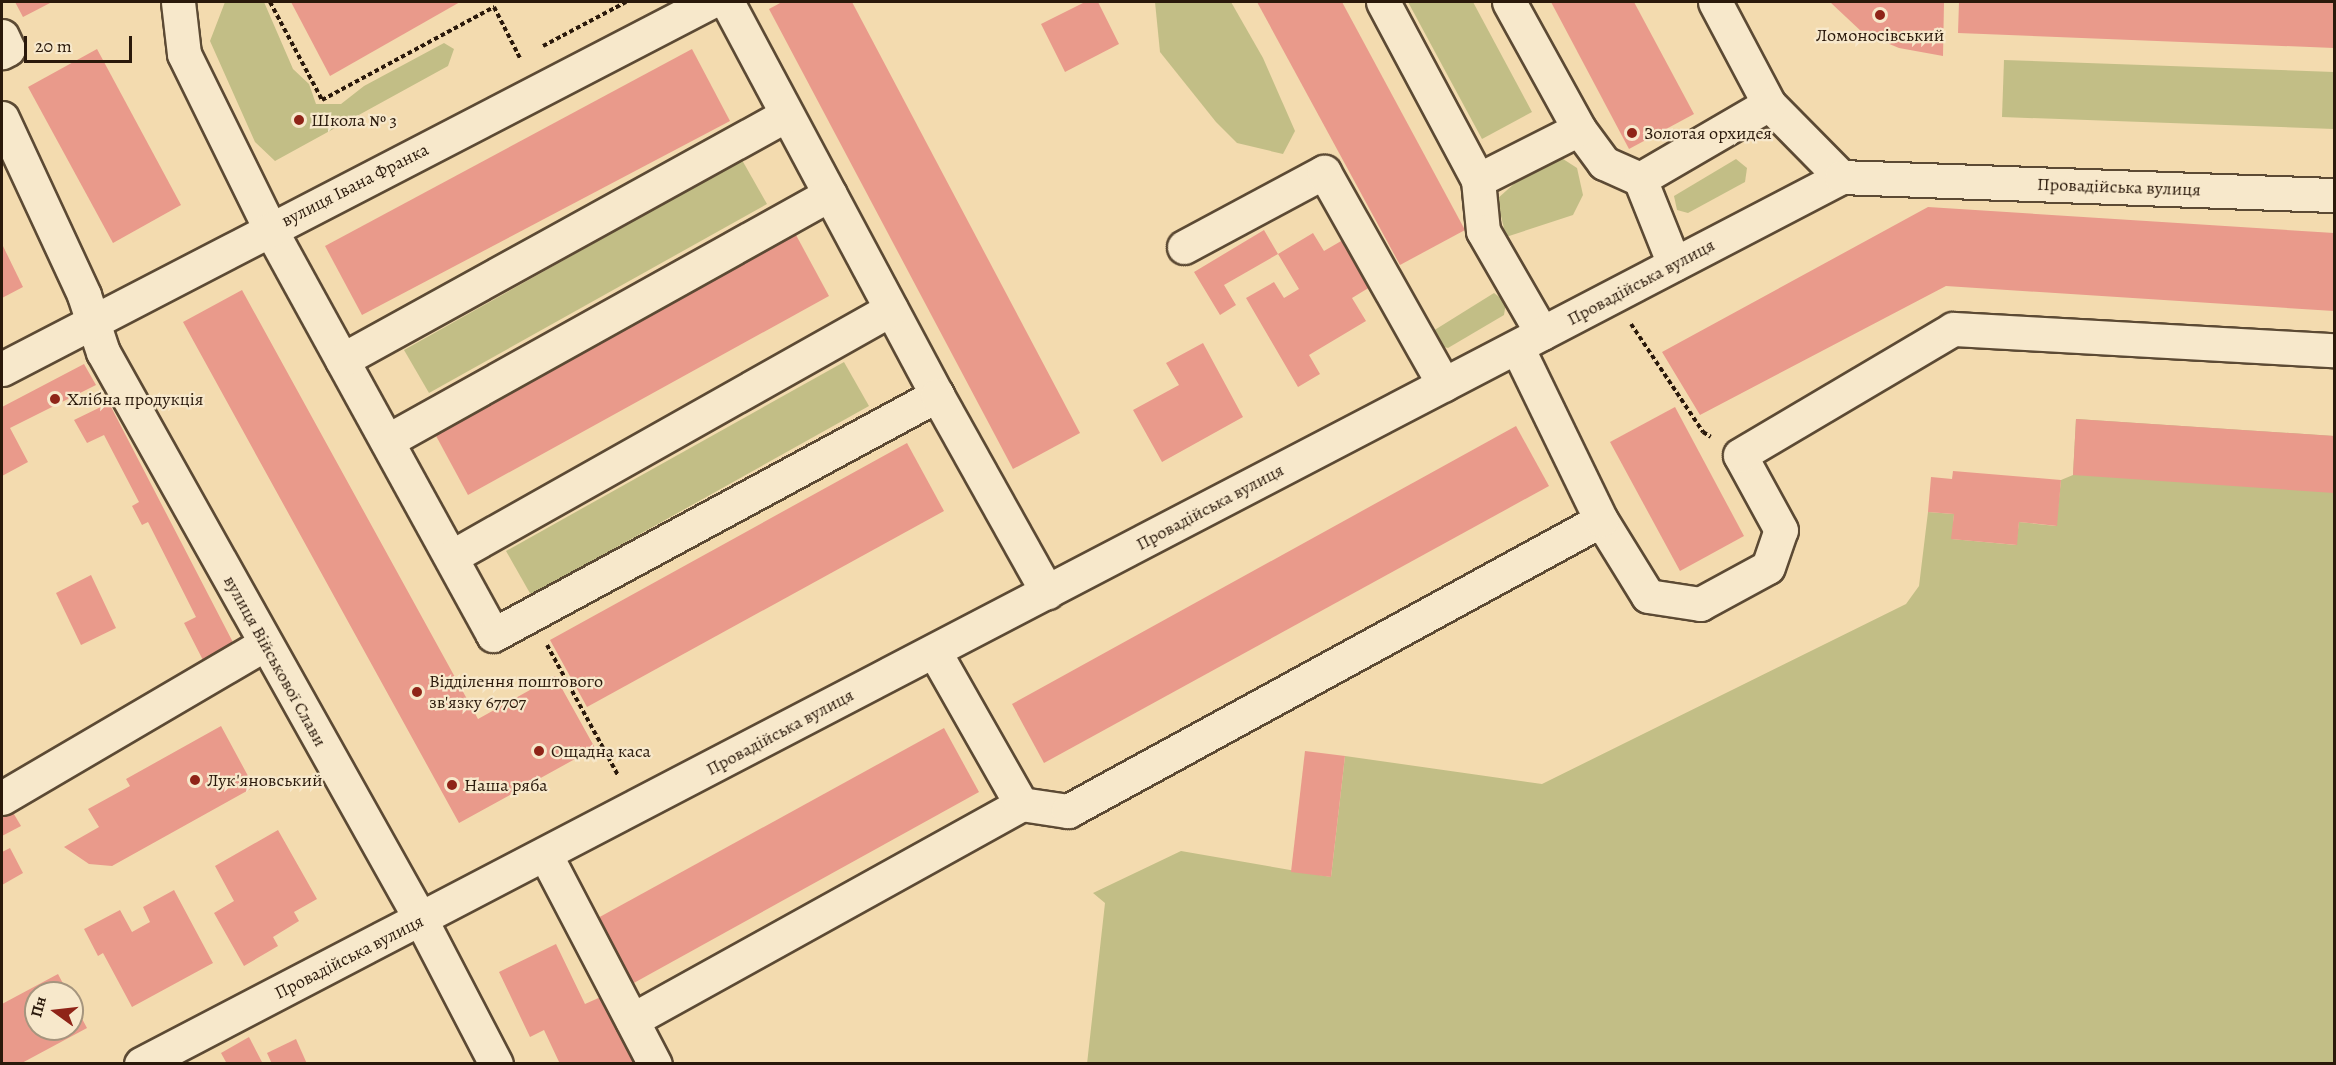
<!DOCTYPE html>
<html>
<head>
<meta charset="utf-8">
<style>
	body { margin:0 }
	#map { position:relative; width:2336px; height:1065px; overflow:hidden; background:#f3dbaf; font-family:Alegreya,serif }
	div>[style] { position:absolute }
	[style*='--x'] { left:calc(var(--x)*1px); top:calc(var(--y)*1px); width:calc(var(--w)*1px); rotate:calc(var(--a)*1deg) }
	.green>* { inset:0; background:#c2be86 }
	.building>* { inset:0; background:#e99a8b }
	.path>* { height:4px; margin-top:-2px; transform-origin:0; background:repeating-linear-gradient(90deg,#2a190b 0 4.5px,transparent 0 7.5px) }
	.roads { filter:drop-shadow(2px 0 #5c4a34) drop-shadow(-2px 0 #5c4a34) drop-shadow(0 2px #5c4a34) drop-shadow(0 -2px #5c4a34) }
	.minor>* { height:33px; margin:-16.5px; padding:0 16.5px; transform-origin:16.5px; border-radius:16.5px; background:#f7e8cb }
	.dots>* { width:16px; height:16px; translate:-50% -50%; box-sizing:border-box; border:3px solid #f7e8cb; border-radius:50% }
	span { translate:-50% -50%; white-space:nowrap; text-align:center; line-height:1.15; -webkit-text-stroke:4.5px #f7e8cb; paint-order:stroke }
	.poi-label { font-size:18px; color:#2a190b }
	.left { translate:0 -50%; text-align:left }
	.street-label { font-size:18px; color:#2a190b }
	.frame { position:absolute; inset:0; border:3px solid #2a190b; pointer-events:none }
	.north { position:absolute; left:24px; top:981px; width:60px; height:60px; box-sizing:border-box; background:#f7e8cb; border:2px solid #a5957e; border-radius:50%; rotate:285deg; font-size:16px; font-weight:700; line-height:24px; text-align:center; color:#2a190b }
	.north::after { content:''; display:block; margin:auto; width:21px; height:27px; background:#8f2418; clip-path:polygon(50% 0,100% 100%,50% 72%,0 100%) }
	.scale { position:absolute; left:24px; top:36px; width:108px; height:27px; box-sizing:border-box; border:3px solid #2a190b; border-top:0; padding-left:8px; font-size:18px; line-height:21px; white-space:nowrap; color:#2a190b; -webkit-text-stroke:4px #f7e8cb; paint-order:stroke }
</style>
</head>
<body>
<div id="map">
	<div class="green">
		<i style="clip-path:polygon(225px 2px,264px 2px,293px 69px,309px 84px,316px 104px,341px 104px,364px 86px,444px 43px,454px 49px,448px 66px,275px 161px,255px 142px,210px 41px)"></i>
		<i style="clip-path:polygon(1155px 2px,1231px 2px,1263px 58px,1295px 131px,1283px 154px,1237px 143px,1216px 122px,1160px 52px)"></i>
		<i style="clip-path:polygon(1408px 2px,1473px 2px,1532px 112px,1482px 139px)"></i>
		<i style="clip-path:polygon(2004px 60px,2334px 72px,2334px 129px,2002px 117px)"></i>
		<i style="clip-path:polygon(1560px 157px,1577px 168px,1583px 195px,1573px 215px,1506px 237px,1497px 199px,1525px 174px)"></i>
		<i style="clip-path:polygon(1736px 159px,1747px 168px,1745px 182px,1688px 213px,1677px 210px,1674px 196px)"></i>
		<i style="clip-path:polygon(742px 160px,767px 204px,429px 393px,404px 350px)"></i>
		<i style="clip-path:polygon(1494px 293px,1506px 302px,1504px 315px,1448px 348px,1437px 345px,1433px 331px)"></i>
		<i style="clip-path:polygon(844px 362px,869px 406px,531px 595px,506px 551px)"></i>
		<i style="clip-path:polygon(2076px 419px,2334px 436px,2334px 1063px,1087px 1064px,1105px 903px,1093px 893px,1181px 851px,1331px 877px,1345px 756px,1542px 784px,1906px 604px,1919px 586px,1928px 512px,1954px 514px,1952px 539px,2016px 545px,2019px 522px,2056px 526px,2061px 480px,2073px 475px)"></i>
	</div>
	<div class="building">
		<i style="clip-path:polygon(15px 2px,52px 2px,23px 17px)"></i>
		<i style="clip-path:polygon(291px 2px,460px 2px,330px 76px)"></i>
		<i style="clip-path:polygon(782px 2px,852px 2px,1080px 433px,1013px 469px,769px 9px)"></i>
		<i style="clip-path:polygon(1085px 2px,1098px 2px,1119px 44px,1065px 72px,1041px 24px)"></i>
		<i style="clip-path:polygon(1257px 2px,1342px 2px,1465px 230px,1400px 265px)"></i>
		<i style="clip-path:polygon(1551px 2px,1634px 2px,1694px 114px,1629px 149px)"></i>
		<i style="clip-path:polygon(1830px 2px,1944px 2px,1943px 56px,1899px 48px,1863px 33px)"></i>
		<i style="clip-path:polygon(1959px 2px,2334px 2px,2334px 48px,1958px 33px)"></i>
		<i style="clip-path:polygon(97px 49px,181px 205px,113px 243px,28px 87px)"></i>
		<i style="clip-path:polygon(692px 49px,730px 121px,362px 315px,325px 246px)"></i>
		<i style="clip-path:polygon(1928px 207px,2334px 233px,2334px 311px,1946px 286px,1700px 415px,1662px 352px)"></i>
		<i style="clip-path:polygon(1264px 230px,1278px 254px,1224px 285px,1236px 305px,1220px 315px,1194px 272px)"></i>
		<i style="clip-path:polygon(1313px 233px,1324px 251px,1348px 237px,1375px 284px,1352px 298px,1366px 321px,1309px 355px,1320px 374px,1298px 387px,1246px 298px,1274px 282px,1284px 298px,1299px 289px,1278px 254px)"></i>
		<i style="clip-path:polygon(796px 235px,829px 296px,468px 495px,435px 434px)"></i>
		<i style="clip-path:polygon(2px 244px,23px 287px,2px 298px)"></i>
		<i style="clip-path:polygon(242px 290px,478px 719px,555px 676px,595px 748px,459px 823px,183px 322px)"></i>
		<i style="clip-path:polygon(1203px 343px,1243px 417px,1162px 462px,1133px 410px,1179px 385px,1166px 363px)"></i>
		<i style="clip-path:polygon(84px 364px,96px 385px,10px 428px,28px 462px,2px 476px,2px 407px)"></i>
		<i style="clip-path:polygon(109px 403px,238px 652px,207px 668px,184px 623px,196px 617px,148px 522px,142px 525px,132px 506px,139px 502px,104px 435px,87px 443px,74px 420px)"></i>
		<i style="clip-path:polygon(1675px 407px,1744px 536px,1680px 571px,1610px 442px)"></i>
		<i style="clip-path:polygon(2076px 419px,2334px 436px,2334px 493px,2073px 475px)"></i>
		<i style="clip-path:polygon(1516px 426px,1549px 486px,1044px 763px,1012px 704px)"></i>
		<i style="clip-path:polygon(907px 443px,944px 511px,587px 707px,550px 640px)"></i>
		<i style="clip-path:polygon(1953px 471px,2061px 480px,2057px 526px,2019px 522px,2017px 545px,1951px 539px,1954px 514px,1928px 512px,1931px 477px,1952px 479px)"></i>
		<i style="clip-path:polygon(91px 575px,116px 628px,81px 645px,56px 593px)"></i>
		<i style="clip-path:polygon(221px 726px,254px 787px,112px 866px,89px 864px,64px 847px,99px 827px,88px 809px,130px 786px,126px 779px)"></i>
		<i style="clip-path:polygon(944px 728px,979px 792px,632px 984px,596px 919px)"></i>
		<i style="clip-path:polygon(1305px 751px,1345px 756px,1331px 877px,1291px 872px)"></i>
		<i style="clip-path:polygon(8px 804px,21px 826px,2px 836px,2px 808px)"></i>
		<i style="clip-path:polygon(278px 830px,317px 899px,294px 912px,299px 921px,273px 937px,278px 946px,244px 966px,214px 913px,234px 901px,215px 866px)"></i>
		<i style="clip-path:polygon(10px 848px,23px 873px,2px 885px,2px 852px)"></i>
		<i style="clip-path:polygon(174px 890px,213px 963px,132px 1007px,103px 953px,98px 956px,84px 929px,120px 910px,132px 932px,150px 922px,143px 907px)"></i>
		<i style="clip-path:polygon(556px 944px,585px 1004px,603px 996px,636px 1064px,560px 1064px,544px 1030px,530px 1037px,499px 972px)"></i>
		<i style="clip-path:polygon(58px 974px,68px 993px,36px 993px,36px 1029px,72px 1029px,72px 1000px,87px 1028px,20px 1064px,2px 1064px,2px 1004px)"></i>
		<i style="clip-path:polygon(249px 1037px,263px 1064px,227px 1064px,221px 1053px)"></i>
		<i style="clip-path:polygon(296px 1039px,307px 1064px,272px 1064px,267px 1053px)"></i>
	</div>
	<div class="path">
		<i style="--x:270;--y:2;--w:111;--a:62"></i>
		<i style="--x:322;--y:100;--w:196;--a:-28.4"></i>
		<i style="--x:494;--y:7;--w:57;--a:63"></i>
		<i style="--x:543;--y:46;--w:94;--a:-27.9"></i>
		<i style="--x:1631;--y:324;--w:130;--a:56.3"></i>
		<i style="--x:1703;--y:432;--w:9;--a:32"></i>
		<i style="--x:547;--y:645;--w:148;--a:61.4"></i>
	</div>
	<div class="roads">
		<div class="minor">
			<i style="--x:178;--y:2;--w:52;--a:83.4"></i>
			<i style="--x:184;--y:54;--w:195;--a:63.8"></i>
			<i style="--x:270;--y:229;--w:463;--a:61.2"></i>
			<i style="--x:493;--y:635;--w:505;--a:-28.39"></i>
			<i style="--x:937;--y:395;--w:446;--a:-118.1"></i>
			<i style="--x:1383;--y:2;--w:202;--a:61.9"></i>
			<i style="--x:1478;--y:180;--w:51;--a:84.4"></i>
			<i style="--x:1483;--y:231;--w:118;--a:60"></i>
			<i style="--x:1509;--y:2;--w:145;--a:61.1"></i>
			<i style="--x:1579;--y:129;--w:42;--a:53.7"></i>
			<i style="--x:1604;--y:163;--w:39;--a:24"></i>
			<i style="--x:1715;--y:2;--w:115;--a:62.1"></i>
			<i style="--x:1769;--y:104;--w:103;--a:45.4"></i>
			<i style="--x:2;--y:36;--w:14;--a:65"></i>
			<i style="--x:8;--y:49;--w:7;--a:153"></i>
			<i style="--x:2;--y:118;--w:195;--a:65.1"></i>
			<i style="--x:84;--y:295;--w:60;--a:71.6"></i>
			<i style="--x:103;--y:352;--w:651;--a:60.76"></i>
			<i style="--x:421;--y:920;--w:162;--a:62.5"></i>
			<i style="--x:1478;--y:180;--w:113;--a:-26.8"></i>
			<i style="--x:1184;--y:247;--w:159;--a:-28.2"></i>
			<i style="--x:1324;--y:172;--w:244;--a:60.6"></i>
			<i style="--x:1674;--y:264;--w:92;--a:-111.8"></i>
			<i style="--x:1640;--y:179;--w:149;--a:-30.2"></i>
			<i style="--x:342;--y:360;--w:507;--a:-28.89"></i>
			<i style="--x:2;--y:369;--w:797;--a:-27.4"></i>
			<i style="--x:937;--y:395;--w:226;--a:60.8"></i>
			<i style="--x:387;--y:441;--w:507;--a:-29.14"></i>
			<i style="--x:1601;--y:520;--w:89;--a:58.3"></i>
			<i style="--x:1648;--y:596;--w:53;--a:8.7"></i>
			<i style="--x:1700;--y:604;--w:77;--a:-28.6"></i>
			<i style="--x:1768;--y:567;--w:39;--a:-71"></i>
			<i style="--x:1781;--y:530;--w:85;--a:-118.7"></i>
			<i style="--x:1740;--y:455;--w:247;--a:-30.6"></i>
			<i style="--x:1953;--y:329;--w:382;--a:3.2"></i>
			<i style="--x:451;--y:557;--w:505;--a:-29.41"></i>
			<i style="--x:2;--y:798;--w:304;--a:-30.4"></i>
			<i style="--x:1021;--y:804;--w:48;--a:8.5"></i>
			<i style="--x:1068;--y:811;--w:607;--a:-28.63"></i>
			<i style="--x:1601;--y:520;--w:192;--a:-115.9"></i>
			<i style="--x:545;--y:854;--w:237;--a:62.4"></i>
			<i style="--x:632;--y:1020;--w:445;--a:-29"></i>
			<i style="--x:1021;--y:804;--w:176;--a:-119.6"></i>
			<i style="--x:141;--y:1064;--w:1917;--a:-27.55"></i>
			<i style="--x:1841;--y:177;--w:493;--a:2.1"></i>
		</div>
	</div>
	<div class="dots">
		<i style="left:1880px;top:15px;background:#8f2418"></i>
		<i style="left:299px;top:120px;background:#8f2418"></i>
		<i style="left:1632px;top:133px;background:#8f2418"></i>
		<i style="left:55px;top:399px;background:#8f2418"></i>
		<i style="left:417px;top:692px;background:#8f2418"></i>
		<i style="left:539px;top:751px;background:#8f2418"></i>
		<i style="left:195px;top:780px;background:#8f2418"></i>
		<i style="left:452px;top:785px;background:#8f2418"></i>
	</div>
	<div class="poi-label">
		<span style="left:1880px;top:35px">Ломоносівський</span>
		<span class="left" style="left:311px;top:120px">Школа № 3</span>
		<span class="left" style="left:1644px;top:133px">Золотая орхидея</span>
		<span class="left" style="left:67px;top:399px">Хлібна продукція</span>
		<span class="left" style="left:429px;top:692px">Відділення поштового<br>зв'язку 67707</span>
		<span class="left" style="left:551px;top:751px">Ощадна каса</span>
		<span class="left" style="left:207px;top:780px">Лук'яновський</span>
		<span class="left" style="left:464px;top:785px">Наша ряба</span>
	</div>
	<div class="street-label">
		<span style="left:355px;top:185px;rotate:-27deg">вулиця Івана Франка</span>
		<span style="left:2119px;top:187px;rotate:2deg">Провадійська вулиця</span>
		<span style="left:1641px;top:282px;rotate:-28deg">Провадійська вулиця</span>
		<span style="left:1210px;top:507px;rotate:-28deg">Провадійська вулиця</span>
		<span style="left:275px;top:661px;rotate:61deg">вулиця Військової Слави</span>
		<span style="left:780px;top:732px;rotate:-28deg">Провадійська вулиця</span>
		<span style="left:349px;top:957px;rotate:-27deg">Провадійська вулиця</span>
	</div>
	<div class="frame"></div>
	<div class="north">Пн</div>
	<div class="scale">20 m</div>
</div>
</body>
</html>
